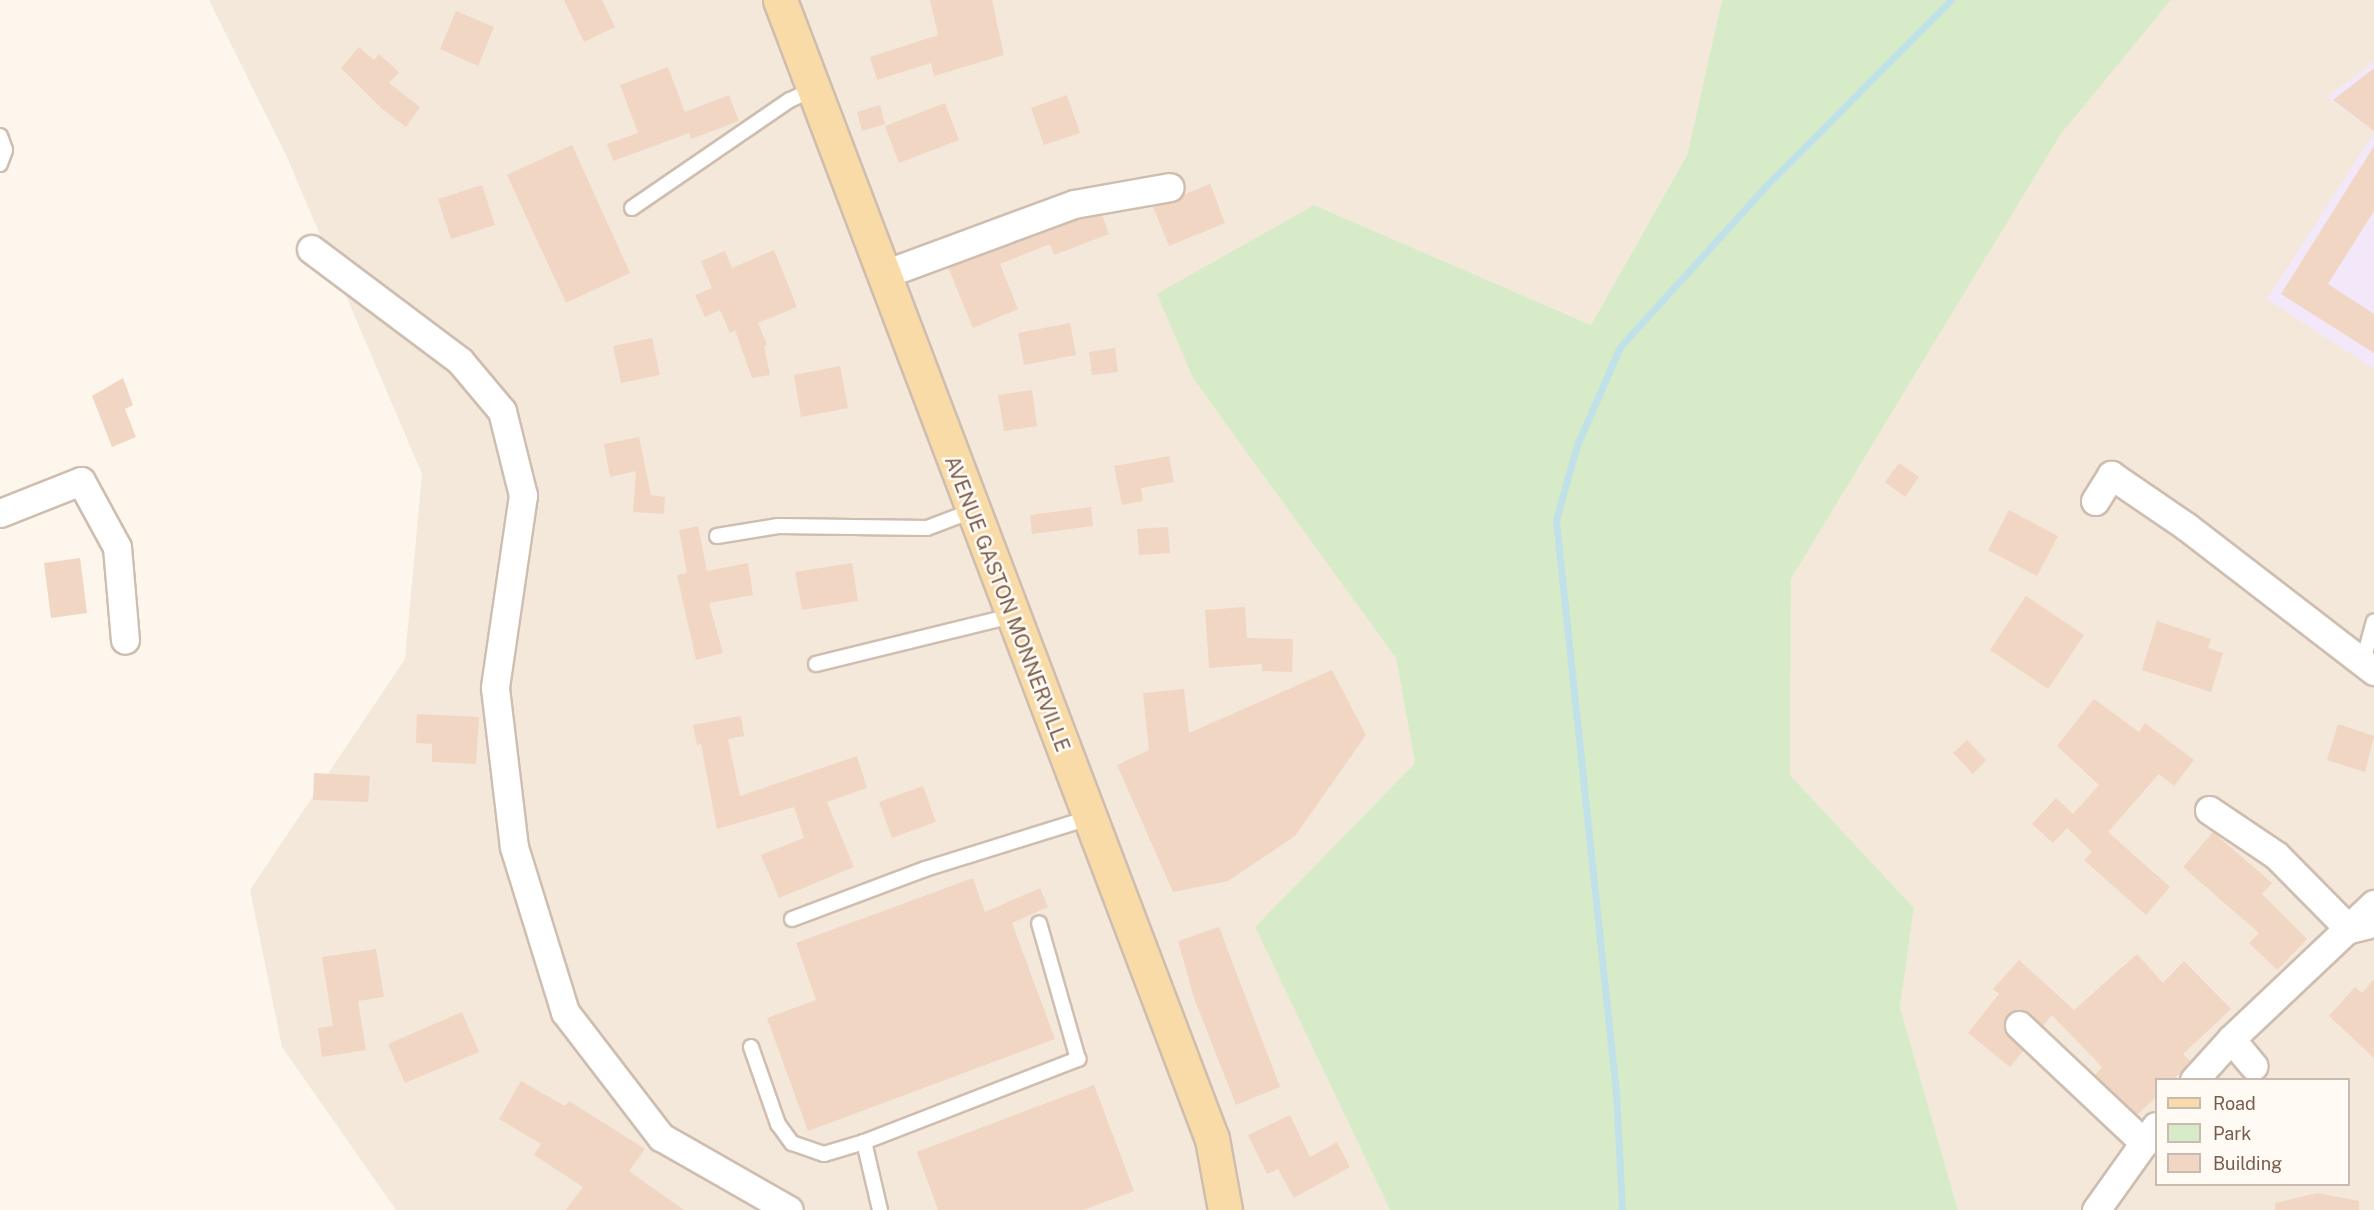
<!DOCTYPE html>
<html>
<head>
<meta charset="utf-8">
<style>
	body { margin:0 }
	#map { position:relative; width:2374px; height:1210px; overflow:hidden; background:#fcf6ec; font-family:"Public Sans",sans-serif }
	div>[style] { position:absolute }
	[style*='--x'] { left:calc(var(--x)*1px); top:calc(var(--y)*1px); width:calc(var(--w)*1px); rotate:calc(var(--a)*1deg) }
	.residential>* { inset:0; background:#f4e8da }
	.education>* { inset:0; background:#f3e8f9 }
	.green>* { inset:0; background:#d7ebc9 }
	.stream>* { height:7px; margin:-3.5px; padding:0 3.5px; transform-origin:3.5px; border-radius:3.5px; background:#c0e1e7 }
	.building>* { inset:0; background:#f1d6c4 }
	.roads { filter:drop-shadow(2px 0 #cfbeb0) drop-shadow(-2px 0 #cfbeb0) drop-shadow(0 2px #cfbeb0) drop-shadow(0 -2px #cfbeb0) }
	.lane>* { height:14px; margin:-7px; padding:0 7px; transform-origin:7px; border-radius:7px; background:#fff }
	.street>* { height:27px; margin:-13.5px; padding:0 13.5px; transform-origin:13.5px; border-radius:13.5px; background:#fff }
	.primary>* { height:33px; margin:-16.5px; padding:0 16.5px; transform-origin:16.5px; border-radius:16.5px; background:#f8dba7 }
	span { translate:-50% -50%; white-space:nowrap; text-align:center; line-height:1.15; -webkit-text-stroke:5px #fffaf3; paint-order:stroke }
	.street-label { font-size:20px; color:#785d4e }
	.legend { position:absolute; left:2155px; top:1078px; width:195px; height:108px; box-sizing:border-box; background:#fffaf3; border:2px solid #c9bbb1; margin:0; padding:8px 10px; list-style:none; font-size:18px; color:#785d4e }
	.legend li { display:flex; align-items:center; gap:12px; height:30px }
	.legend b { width:30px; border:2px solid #c9bbb1 }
</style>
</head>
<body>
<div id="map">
	<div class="residential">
		<i style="clip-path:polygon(209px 0,1722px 0,1687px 155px,1591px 325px,1314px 205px,1194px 380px,1396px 657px,1415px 763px,1255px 927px,1390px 1210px,396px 1210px,282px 1047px,250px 890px,405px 659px,422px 474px,286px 155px)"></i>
		<i style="clip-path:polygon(evenodd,2171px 0,2374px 0,2374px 1210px,1958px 1210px,1900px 1007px,1914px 908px,1790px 775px,1791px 579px,2060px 134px,2171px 0,2156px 1080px,2348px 1080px,2348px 1184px,2156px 1184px,2156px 1080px)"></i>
	</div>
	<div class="education">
		<i style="clip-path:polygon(2374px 62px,2374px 126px,2363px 124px,2327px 97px)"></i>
		<i style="clip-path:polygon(2374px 133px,2374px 369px,2267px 299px)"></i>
	</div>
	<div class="green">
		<i style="clip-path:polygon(1722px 0,2171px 0,2060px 135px,1791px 579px,1790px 775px,1914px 908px,1900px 1007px,1958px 1210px,1390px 1210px,1255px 927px,1415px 763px,1396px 658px,1194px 380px,1157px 294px,1314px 205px,1591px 325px,1687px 155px)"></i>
	</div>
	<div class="stream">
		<i style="--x:1622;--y:1210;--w:117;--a:-92.9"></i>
		<i style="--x:1616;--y:1093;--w:576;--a:-95.98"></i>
		<i style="--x:1556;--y:520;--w:78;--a:-74.4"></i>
		<i style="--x:1577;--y:445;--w:107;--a:-66.3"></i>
		<i style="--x:1620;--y:347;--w:215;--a:-47.8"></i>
		<i style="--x:1764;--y:188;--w:265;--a:-45.2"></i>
	</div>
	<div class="building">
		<i style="clip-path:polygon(564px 0,602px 0,615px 27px,584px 42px)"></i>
		<i style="clip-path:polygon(930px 0,992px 0,1004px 55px,934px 76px,931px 63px,877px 80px,870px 57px,938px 35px)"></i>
		<i style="clip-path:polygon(456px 11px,494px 27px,478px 66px,440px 49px)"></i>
		<i style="clip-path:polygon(359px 47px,374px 60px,379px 54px,399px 72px,389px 83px,420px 107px,406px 127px,381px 108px,341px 68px)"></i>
		<i style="clip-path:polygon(668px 67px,685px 112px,729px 95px,739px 121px,691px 139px,689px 133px,613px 161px,607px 144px,638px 133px,620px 85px)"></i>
		<i style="clip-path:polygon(2374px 68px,2374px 131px,2333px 100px)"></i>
		<i style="clip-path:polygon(1067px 95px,1080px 133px,1044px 145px,1031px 108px)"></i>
		<i style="clip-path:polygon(945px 103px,959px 140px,899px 163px,885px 126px)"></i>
		<i style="clip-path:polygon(880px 105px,885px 124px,862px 131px,857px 112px)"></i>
		<i style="clip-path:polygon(572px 145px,630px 273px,566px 303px,507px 175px)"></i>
		<i style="clip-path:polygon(2374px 146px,2374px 211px,2328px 284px,2374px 314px,2374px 353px,2281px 294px)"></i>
		<i style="clip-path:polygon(1210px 184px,1225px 223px,1169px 246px,1153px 207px)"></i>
		<i style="clip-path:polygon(482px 185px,495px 225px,451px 239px,438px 199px)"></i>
		<i style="clip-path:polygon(1102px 215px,1109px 234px,1054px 255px,1050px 244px,1000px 264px,1018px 309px,973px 328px,948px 267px,1078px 219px)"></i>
		<i style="clip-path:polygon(774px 250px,797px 307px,758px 323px,767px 345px,764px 346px,770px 375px,752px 378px,735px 330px,730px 333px,720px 310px,705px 317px,695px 295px,712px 288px,701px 261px,725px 251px,732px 268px)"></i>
		<i style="clip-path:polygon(1070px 323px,1076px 355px,1024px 365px,1018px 333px)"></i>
		<i style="clip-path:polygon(652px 338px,660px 375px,621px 383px,613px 346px)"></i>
		<i style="clip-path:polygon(1115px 348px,1118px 372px,1092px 375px,1089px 352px)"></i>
		<i style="clip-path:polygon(840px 366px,848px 408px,801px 417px,794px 375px)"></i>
		<i style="clip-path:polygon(123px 378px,133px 405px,125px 409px,136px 437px,112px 447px,92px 396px)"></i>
		<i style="clip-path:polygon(1032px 390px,1037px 426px,1004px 431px,998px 395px)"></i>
		<i style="clip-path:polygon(639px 437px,651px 495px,665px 497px,664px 514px,633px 512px,636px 471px,610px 477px,604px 444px)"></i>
		<i style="clip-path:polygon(1169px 456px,1174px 482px,1141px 488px,1143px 501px,1122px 505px,1114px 466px)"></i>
		<i style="clip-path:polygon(1899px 463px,1919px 477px,1905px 497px,1885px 482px)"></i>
		<i style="clip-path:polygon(1091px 507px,1093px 526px,1032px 534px,1030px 515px)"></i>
		<i style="clip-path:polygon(2009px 510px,2058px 536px,2037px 576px,1988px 550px)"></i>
		<i style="clip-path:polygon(698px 526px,707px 571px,748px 563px,753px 595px,709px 603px,723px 653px,696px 660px,677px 575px,687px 573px,679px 530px)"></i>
		<i style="clip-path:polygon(1168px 527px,1170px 553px,1139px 555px,1137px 529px)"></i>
		<i style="clip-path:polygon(80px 558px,87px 613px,51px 618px,44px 563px)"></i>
		<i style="clip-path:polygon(852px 563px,858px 601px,802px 610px,795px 572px)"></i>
		<i style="clip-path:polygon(2026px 596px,2084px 635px,2048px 689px,1990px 650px)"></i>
		<i style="clip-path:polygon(1245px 607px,1247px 638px,1293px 639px,1292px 672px,1262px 671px,1262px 664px,1209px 668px,1205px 610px)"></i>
		<i style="clip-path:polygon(2157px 621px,2211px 639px,2208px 648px,2223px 653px,2211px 692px,2142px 670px)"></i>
		<i style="clip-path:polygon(1332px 670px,1366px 735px,1295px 836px,1228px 881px,1173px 892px,1117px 765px,1149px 750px,1143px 693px,1184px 689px,1189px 733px)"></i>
		<i style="clip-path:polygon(2094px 699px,2139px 732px,2145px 723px,2194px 760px,2174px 786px,2159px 774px,2108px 832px,2170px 887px,2146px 915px,2084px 860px,2092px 852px,2067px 828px,2053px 843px,2032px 824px,2056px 798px,2073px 814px,2099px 785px,2057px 746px)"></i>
		<i style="clip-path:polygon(417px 714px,479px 717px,476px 764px,432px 762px,432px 744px,416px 743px)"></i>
		<i style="clip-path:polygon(741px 716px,744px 736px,728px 739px,740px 796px,857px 756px,867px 788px,827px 802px,854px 867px,779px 898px,761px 855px,804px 838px,794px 807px,717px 829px,701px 744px,697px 745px,693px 725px)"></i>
		<i style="clip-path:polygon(2338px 724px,2374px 736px,2365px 772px,2327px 760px)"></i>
		<i style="clip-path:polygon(1967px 740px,1986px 760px,1973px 774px,1953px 753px)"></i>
		<i style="clip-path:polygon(314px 773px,370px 776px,368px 802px,313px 800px)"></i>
		<i style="clip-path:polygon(923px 786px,936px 822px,892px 838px,879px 802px)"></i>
		<i style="clip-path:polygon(2213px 832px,2272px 883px,2262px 894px,2307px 939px,2277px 970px,2249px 943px,2259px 933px,2183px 867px)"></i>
		<i style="clip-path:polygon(973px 878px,985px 912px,1040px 888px,1048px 907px,1012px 923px,1055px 1039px,808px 1131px,767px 1018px,816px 1000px,796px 943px)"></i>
		<i style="clip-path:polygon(1219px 927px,1280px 1087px,1236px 1105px,1194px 998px,1178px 941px)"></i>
		<i style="clip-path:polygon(376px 949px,384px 997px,358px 1001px,366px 1050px,322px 1057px,318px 1028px,333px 1026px,322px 957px)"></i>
		<i style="clip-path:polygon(2137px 954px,2163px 983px,2184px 961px,2231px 1009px,2183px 1054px,2190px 1061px,2181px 1072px,2173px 1080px,2157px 1080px,2157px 1096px,2137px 1115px,2095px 1075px,2102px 1067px,2052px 1015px,2043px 1026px,2023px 1010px,2007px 1015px,2004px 1030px,2023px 1051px,2010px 1067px,1968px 1033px,1999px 994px,1993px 989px,2019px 960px,2074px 1010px)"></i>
		<i style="clip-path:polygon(2374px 979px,2374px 1058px,2329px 1016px,2355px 987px,2362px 993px)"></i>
		<i style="clip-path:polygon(462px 1012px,479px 1052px,405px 1083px,388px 1044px)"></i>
		<i style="clip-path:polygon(521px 1081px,565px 1106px,569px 1101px,645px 1149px,629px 1171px,684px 1210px,566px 1210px,583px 1187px,534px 1155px,541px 1144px,499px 1119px)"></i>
		<i style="clip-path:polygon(1094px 1085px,1134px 1191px,1083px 1210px,938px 1210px,917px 1152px)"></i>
		<i style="clip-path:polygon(1290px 1115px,1310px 1157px,1337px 1142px,1350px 1167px,1294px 1198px,1278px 1169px,1267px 1174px,1248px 1135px)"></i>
		<i style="clip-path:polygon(2317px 1193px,2359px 1201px,2359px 1210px,2275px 1210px,2275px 1203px)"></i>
	</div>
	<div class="roads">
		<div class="lane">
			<i style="--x:0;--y:136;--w:15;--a:70"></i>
			<i style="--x:5;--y:150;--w:15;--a:110"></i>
			<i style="--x:632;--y:208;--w:191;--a:-34.4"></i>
			<i style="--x:790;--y:100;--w:23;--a:-25"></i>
			<i style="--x:717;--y:536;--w:62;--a:-9.3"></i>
			<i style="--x:778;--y:526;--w:149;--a:0.8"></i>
			<i style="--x:927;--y:528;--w:48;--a:-20.7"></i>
			<i style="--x:2363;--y:661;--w:41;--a:-74.6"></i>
			<i style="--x:816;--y:664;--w:202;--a:-13.8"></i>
			<i style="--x:792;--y:919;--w:142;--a:-20.6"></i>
			<i style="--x:925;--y:869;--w:172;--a:-17.3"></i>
			<i style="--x:751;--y:1047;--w:82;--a:70.7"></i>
			<i style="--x:778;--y:1124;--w:24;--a:54"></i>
			<i style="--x:792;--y:1143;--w:34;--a:19"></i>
			<i style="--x:824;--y:1154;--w:42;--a:-16.7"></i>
			<i style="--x:880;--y:1210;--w:70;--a:-103.2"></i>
			<i style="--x:864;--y:1142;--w:230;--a:-21.2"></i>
			<i style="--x:1078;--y:1059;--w:141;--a:-106"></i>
		</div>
		<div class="street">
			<i style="--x:311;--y:249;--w:186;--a:36.9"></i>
			<i style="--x:460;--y:361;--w:65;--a:50"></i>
			<i style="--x:502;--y:411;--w:87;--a:76"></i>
			<i style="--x:523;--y:495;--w:195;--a:98.3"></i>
			<i style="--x:495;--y:688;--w:160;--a:83.2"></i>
			<i style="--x:514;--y:847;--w:173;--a:72.8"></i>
			<i style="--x:565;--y:1012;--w:158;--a:52.5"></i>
			<i style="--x:661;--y:1137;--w:147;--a:29.7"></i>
			<i style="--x:882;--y:275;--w:205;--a:-20.3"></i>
			<i style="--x:1074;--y:204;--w:97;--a:-10"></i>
			<i style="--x:2095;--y:501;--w:31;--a:-58"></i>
			<i style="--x:2111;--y:475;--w:92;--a:34.4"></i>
			<i style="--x:2187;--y:527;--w:236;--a:37.6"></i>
			<i style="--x:0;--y:513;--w:87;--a:-21.6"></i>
			<i style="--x:81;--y:481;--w:75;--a:61.4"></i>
			<i style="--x:117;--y:547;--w:93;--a:85.1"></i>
			<i style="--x:2209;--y:810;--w:81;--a:33.9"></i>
			<i style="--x:2276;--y:855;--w:104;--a:45.4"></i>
			<i style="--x:2349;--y:929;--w:18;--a:-13"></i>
			<i style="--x:2019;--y:1025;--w:172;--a:43.3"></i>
			<i style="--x:2231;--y:1039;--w:35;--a:50"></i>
			<i style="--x:2194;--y:1080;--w:55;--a:-47.9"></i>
			<i style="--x:2231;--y:1039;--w:197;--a:-43.4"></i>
			<i style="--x:2096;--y:1210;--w:103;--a:-54.5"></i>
		</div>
		<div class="primary">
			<i style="--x:780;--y:0;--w:1218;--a:69.23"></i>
			<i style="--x:1212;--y:1139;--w:72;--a:79.6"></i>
		</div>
	</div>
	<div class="street-label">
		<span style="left:1007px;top:604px;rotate:69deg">AVENUE GASTON MONNERVILLE</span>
	</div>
	<ul class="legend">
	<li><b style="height:8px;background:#f8dba7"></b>Road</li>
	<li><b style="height:16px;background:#d7ebc9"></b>Park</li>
	<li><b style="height:16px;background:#f1d6c4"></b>Building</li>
	</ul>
</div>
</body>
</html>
